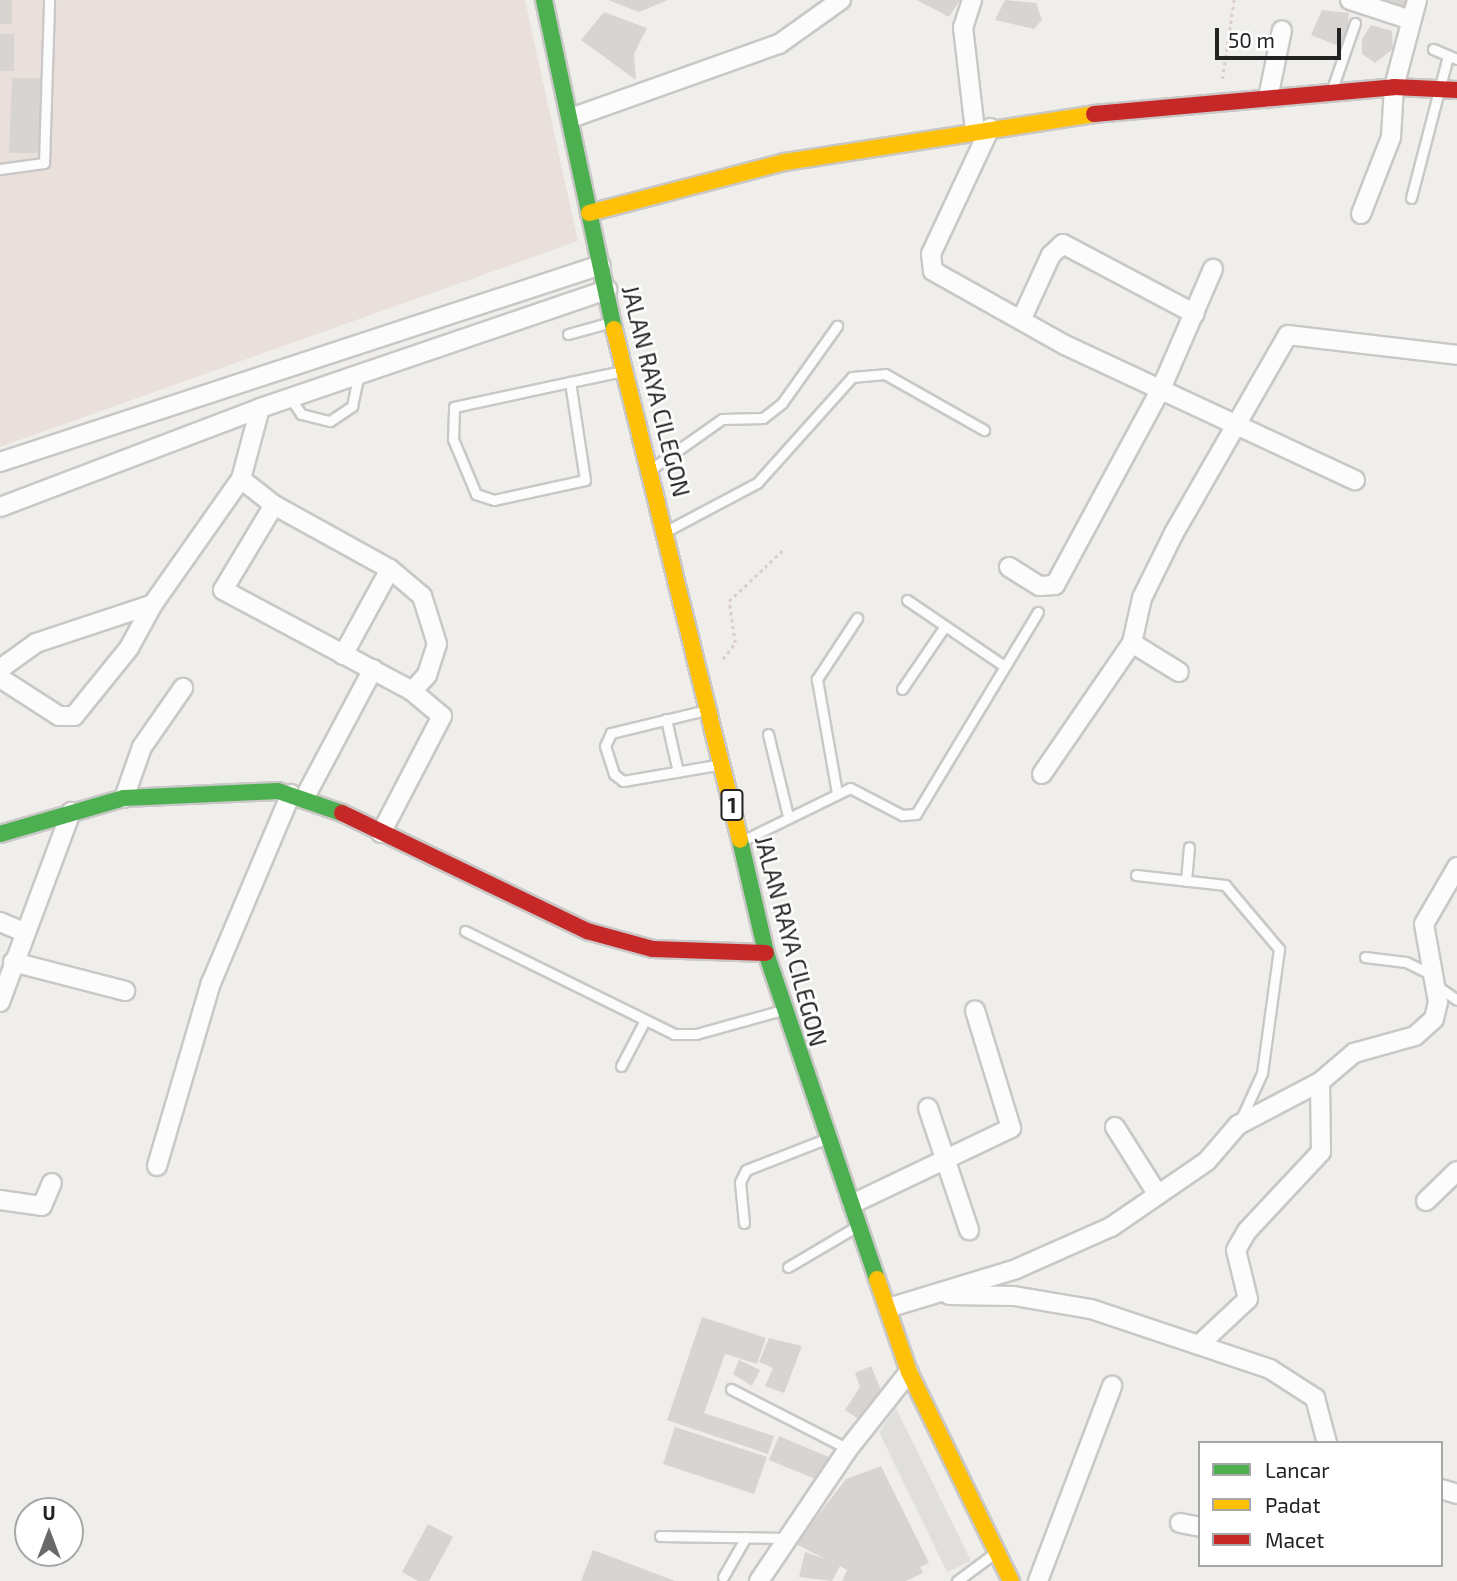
<!DOCTYPE html>
<html>
<head>
<meta charset="utf-8">
<style>
	body { margin:0 }
	#map { position:relative; width:1457px; height:1581px; overflow:hidden; background:#f0eeeb; font-family:"Exo 2",sans-serif }
	div>[style] { position:absolute }
	[style*='--x'] { left:calc(var(--x)*1px); top:calc(var(--y)*1px); width:calc(var(--w)*1px); rotate:calc(var(--a)*1deg) }
	.military>* { inset:0; background:#eae0db }
	.parking>* { inset:0; background:#e0dfde }
	.building>* { inset:0; background:#d7d4d2 }
	.path>* { height:2.5px; margin-top:-1.25px; transform-origin:0; background:repeating-linear-gradient(90deg,#dccecd 0 3.5px,transparent 0 7px) }
	.roads { filter:drop-shadow(2px 0 #c9c8c7) drop-shadow(-2px 0 #c9c8c7) drop-shadow(0 2px #c9c8c7) drop-shadow(0 -2px #c9c8c7) }
	.lane>* { height:9px; margin:-4.5px; padding:0 4.5px; transform-origin:4.5px; border-radius:4.5px; background:#fdfcfc }
	.street>* { height:18px; margin:-9px; padding:0 9px; transform-origin:9px; border-radius:9px; background:#fdfcfc }
	.fast>* { height:16px; margin:-8px; padding:0 8px; transform-origin:8px; border-radius:8px; background:#4caf50 }
	.slow>* { height:16px; margin:-8px; padding:0 8px; transform-origin:8px; border-radius:8px; background:#ffc107 }
	.jam>* { height:16px; margin:-8px; padding:0 8px; transform-origin:8px; border-radius:8px; background:#c62828 }
	span { translate:-50% -50%; white-space:nowrap; text-align:center; line-height:1.15; -webkit-text-stroke:5px #fff; paint-order:stroke }
	.shield-label span { padding:2px 5px; background:#fff; border:2px solid; border-radius:5px; -webkit-text-stroke-width:0 }
	.shield-label { font-size:21px; color:#222; font-weight:700 }
	.street-label { font-size:23px; color:#222 }
	.legend { position:absolute; left:1198px; top:1441px; width:245px; height:126px; box-sizing:border-box; background:#fff; border:2px solid #a7a7a7; margin:0; padding:9px 12px; list-style:none; font-size:21px; color:#222 }
	.legend li { display:flex; align-items:center; gap:14px; height:35px }
	.legend b { width:35px; border:2px solid #a7a7a7 }
	.north { position:absolute; left:14px; top:1497px; width:70px; height:70px; box-sizing:border-box; background:#fff; border:2px solid #a7a7a7; border-radius:50%; rotate:0deg; font-size:19px; font-weight:700; line-height:28px; text-align:center; color:#222 }
	.north::after { content:''; display:block; margin:auto; width:24px; height:32px; background:#6a6968; clip-path:polygon(50% 0,100% 100%,50% 72%,0 100%) }
	.scale { position:absolute; left:1215px; top:28px; width:126px; height:32px; box-sizing:border-box; border:4px solid #222; border-top:0; padding-left:9px; font-size:21px; line-height:24px; white-space:nowrap; color:#222; -webkit-text-stroke:5px #fff; paint-order:stroke }
</style>
</head>
<body>
<div id="map">
	<div class="military">
		<i style="clip-path:polygon(0 0,525px 0,578px 241px,0 447px)"></i>
	</div>
	<div class="parking">
		<i style="clip-path:polygon(896px 1408px,971px 1561px,947px 1572px,879px 1432px)"></i>
	</div>
	<div class="building">
		<i style="clip-path:polygon(0 0,12px 0,12px 24px,0 24px)"></i>
		<i style="clip-path:polygon(608px 0,668px 0,639px 12px)"></i>
		<i style="clip-path:polygon(917px 0,960px 0,949px 17px)"></i>
		<i style="clip-path:polygon(1005px 0,1036px 3px,1042px 20px,1034px 29px,995px 20px)"></i>
		<i style="clip-path:polygon(1361px 0,1412px 0,1408px 17px)"></i>
		<i style="clip-path:polygon(1322px 10px,1349px 13px,1346px 49px,1311px 35px)"></i>
		<i style="clip-path:polygon(604px 12px,647px 28px,634px 54px,636px 80px,581px 40px)"></i>
		<i style="clip-path:polygon(1371px 25px,1392px 31px,1393px 49px,1375px 63px,1362px 54px,1362px 39px)"></i>
		<i style="clip-path:polygon(0 34px,14px 34px,14px 71px,0 71px)"></i>
		<i style="clip-path:polygon(12px 78px,43px 78px,40px 153px,9px 153px)"></i>
		<i style="clip-path:polygon(702px 1317px,766px 1338px,757px 1364px,725px 1354px,704px 1413px,774px 1436px,768px 1454px,667px 1420px)"></i>
		<i style="clip-path:polygon(769px 1338px,802px 1346px,784px 1393px,765px 1386px,773px 1368px,759px 1362px)"></i>
		<i style="clip-path:polygon(739px 1360px,760px 1370px,752px 1386px,733px 1374px)"></i>
		<i style="clip-path:polygon(871px 1366px,881px 1390px,860px 1420px,845px 1410px,860px 1387px,855px 1373px)"></i>
		<i style="clip-path:polygon(675px 1427px,767px 1457px,754px 1494px,663px 1464px)"></i>
		<i style="clip-path:polygon(779px 1436px,831px 1458px,820px 1481px,769px 1460px)"></i>
		<i style="clip-path:polygon(881px 1466px,929px 1563px,920px 1567px,923px 1573px,906px 1581px,842px 1581px,847px 1570px,840px 1566px,832px 1581px,799px 1577px,805px 1552px,825px 1559px,796px 1544px,846px 1479px)"></i>
		<i style="clip-path:polygon(428px 1524px,453px 1537px,429px 1581px,418px 1581px,402px 1572px)"></i>
		<i style="clip-path:polygon(593px 1550px,675px 1581px,581px 1581px)"></i>
	</div>
	<div class="path">
		<i style="--x:1222;--y:79;--w:80;--a:-81.4"></i>
		<i style="--x:723;--y:659;--w:20;--a:-53"></i>
		<i style="--x:735;--y:643;--w:42;--a:-98.1"></i>
		<i style="--x:729;--y:601;--w:77;--a:-43.4"></i>
	</div>
	<div class="roads">
		<div class="lane">
			<i style="--x:1433;--y:49;--w:26;--a:23"></i>
			<i style="--x:1332;--y:89;--w:70;--a:-70.8"></i>
			<i style="--x:0;--y:169;--w:44;--a:-7.8"></i>
			<i style="--x:44;--y:163;--w:163;--a:-88.2"></i>
			<i style="--x:1411;--y:198;--w:147;--a:-75.4"></i>
			<i style="--x:568;--y:334;--w:41;--a:-15.4"></i>
			<i style="--x:570;--y:382;--w:99;--a:81.3"></i>
			<i style="--x:585;--y:480;--w:93;--a:167.6"></i>
			<i style="--x:494;--y:500;--w:19;--a:-162"></i>
			<i style="--x:476;--y:494;--w:60;--a:-112.7"></i>
			<i style="--x:453;--y:439;--w:32;--a:-88"></i>
			<i style="--x:454;--y:407;--w:119;--a:-12.2"></i>
			<i style="--x:570;--y:382;--w:49;--a:-11.8"></i>
			<i style="--x:291;--y:399;--w:18;--a:56"></i>
			<i style="--x:301;--y:414;--w:30;--a:14"></i>
			<i style="--x:330;--y:421;--w:27;--a:-34"></i>
			<i style="--x:352;--y:406;--w:33;--a:-78"></i>
			<i style="--x:654;--y:467;--w:83;--a:-35.2"></i>
			<i style="--x:722;--y:419;--w:41;--a:-1.4"></i>
			<i style="--x:763;--y:418;--w:24;--a:-38"></i>
			<i style="--x:782;--y:403;--w:95;--a:-54.5"></i>
			<i style="--x:672;--y:528;--w:96;--a:-27.9"></i>
			<i style="--x:757;--y:483;--w:142;--a:-48.1"></i>
			<i style="--x:852;--y:377;--w:33;--a:-5"></i>
			<i style="--x:885;--y:374;--w:114;--a:29.5"></i>
			<i style="--x:907;--y:600;--w:117;--a:34.2"></i>
			<i style="--x:902;--y:689;--w:76;--a:-55.7"></i>
			<i style="--x:706;--y:710;--w:98;--a:166.4"></i>
			<i style="--x:611;--y:733;--w:14;--a:115"></i>
			<i style="--x:605;--y:746;--w:29;--a:72"></i>
			<i style="--x:614;--y:774;--w:11;--a:38"></i>
			<i style="--x:623;--y:781;--w:95;--a:-9.7"></i>
			<i style="--x:666;--y:719;--w:54;--a:77.2"></i>
			<i style="--x:768;--y:734;--w:84;--a:76.3"></i>
			<i style="--x:837;--y:793;--w:116;--a:-100"></i>
			<i style="--x:817;--y:679;--w:73;--a:-56.7"></i>
			<i style="--x:746;--y:839;--w:116;--a:-26.1"></i>
			<i style="--x:850;--y:788;--w:59;--a:27.4"></i>
			<i style="--x:902;--y:815;--w:14;--a:-4"></i>
			<i style="--x:916;--y:814;--w:236;--a:-58.9"></i>
			<i style="--x:1136;--y:875;--w:90;--a:6.4"></i>
			<i style="--x:1225;--y:885;--w:84;--a:49.8"></i>
			<i style="--x:1279;--y:949;--w:125;--a:97.8"></i>
			<i style="--x:1262;--y:1073;--w:51;--a:114.5"></i>
			<i style="--x:1186;--y:881;--w:34;--a:-85"></i>
			<i style="--x:465;--y:931;--w:233;--a:26.2"></i>
			<i style="--x:674;--y:1034;--w:22;--a:0"></i>
			<i style="--x:696;--y:1034;--w:86;--a:-15.5"></i>
			<i style="--x:1365;--y:957;--w:41;--a:7"></i>
			<i style="--x:1406;--y:962;--w:30;--a:26"></i>
			<i style="--x:1437;--y:986;--w:24;--a:35"></i>
			<i style="--x:621;--y:1066;--w:52;--a:-62.4"></i>
			<i style="--x:744;--y:1223;--w:41;--a:-95.6"></i>
			<i style="--x:740;--y:1182;--w:13;--a:-63"></i>
			<i style="--x:746;--y:1170;--w:83;--a:-21.3"></i>
			<i style="--x:788;--y:1267;--w:77;--a:-30.6"></i>
			<i style="--x:731;--y:1389;--w:131;--a:27.1"></i>
			<i style="--x:660;--y:1536;--w:128;--a:0.9"></i>
			<i style="--x:723;--y:1577;--w:46;--a:-60.1"></i>
			<i style="--x:957;--y:1581;--w:44;--a:-36.6"></i>
		</div>
		<div class="street">
			<i style="--x:972;--y:0;--w:28;--a:108"></i>
			<i style="--x:963;--y:27;--w:105;--a:83.4"></i>
			<i style="--x:1350;--y:0;--w:64;--a:18.2"></i>
			<i style="--x:1268;--y:98;--w:69;--a:-78.4"></i>
			<i style="--x:571;--y:118;--w:221;--a:-19.6"></i>
			<i style="--x:779;--y:44;--w:76;--a:-35.4"></i>
			<i style="--x:990;--y:128;--w:139;--a:115.1"></i>
			<i style="--x:931;--y:254;--w:17;--a:83"></i>
			<i style="--x:933;--y:271;--w:151;--a:29.3"></i>
			<i style="--x:1065;--y:345;--w:320;--a:25"></i>
			<i style="--x:1361;--y:214;--w:83;--a:-68.7"></i>
			<i style="--x:1391;--y:137;--w:50;--a:-86.6"></i>
			<i style="--x:1394;--y:87;--w:90;--a:-75.2"></i>
			<i style="--x:1022;--y:318;--w:69;--a:-65.3"></i>
			<i style="--x:1051;--y:255;--w:16;--a:-43"></i>
			<i style="--x:1063;--y:244;--w:149;--a:27.9"></i>
			<i style="--x:0;--y:462;--w:632;--a:-18.15"></i>
			<i style="--x:241;--y:479;--w:42;--a:38.2"></i>
			<i style="--x:274;--y:505;--w:99;--a:121"></i>
			<i style="--x:223;--y:590;--w:214;--a:28.1"></i>
			<i style="--x:412;--y:691;--w:39;--a:40"></i>
			<i style="--x:442;--y:716;--w:132;--a:117.5"></i>
			<i style="--x:274;--y:505;--w:132;--a:28.9"></i>
			<i style="--x:390;--y:569;--w:42;--a:40.2"></i>
			<i style="--x:422;--y:596;--w:50;--a:72.6"></i>
			<i style="--x:437;--y:644;--w:33;--a:108"></i>
			<i style="--x:427;--y:675;--w:22;--a:133"></i>
			<i style="--x:0;--y:507;--w:278;--a:-20.8"></i>
			<i style="--x:260;--y:408;--w:367;--a:-18.8"></i>
			<i style="--x:1009;--y:567;--w:36;--a:32"></i>
			<i style="--x:1040;--y:586;--w:15;--a:-4"></i>
			<i style="--x:1055;--y:585;--w:223;--a:-61.6"></i>
			<i style="--x:1161;--y:389;--w:131;--a:-66.6"></i>
			<i style="--x:1132;--y:643;--w:55;--a:31.7"></i>
			<i style="--x:343;--y:655;--w:98;--a:-61.3"></i>
			<i style="--x:0;--y:669;--w:44;--a:-35.8"></i>
			<i style="--x:36;--y:643;--w:123;--a:-18.4"></i>
			<i style="--x:153;--y:604;--w:153;--a:-54.9"></i>
			<i style="--x:241;--y:479;--w:73;--a:-75"></i>
			<i style="--x:0;--y:678;--w:70;--a:32.8"></i>
			<i style="--x:59;--y:716;--w:15;--a:0"></i>
			<i style="--x:74;--y:716;--w:87;--a:-51"></i>
			<i style="--x:129;--y:648;--w:50;--a:-61.4"></i>
			<i style="--x:1042;--y:774;--w:159;--a:-55.5"></i>
			<i style="--x:1132;--y:643;--w:46;--a:-77.5"></i>
			<i style="--x:1142;--y:598;--w:72;--a:-63.8"></i>
			<i style="--x:1174;--y:533;--w:228;--a:-60.1"></i>
			<i style="--x:1288;--y:335;--w:170;--a:6.7"></i>
			<i style="--x:305;--y:797;--w:145;--a:-62"></i>
			<i style="--x:124;--y:798;--w:54;--a:-70.6"></i>
			<i style="--x:142;--y:747;--w:72;--a:-55.2"></i>
			<i style="--x:0;--y:922;--w:25;--a:23"></i>
			<i style="--x:13;--y:962;--w:116;--a:14.5"></i>
			<i style="--x:0;--y:1002;--w:203;--a:-69.5"></i>
			<i style="--x:928;--y:1108;--w:129;--a:71.4"></i>
			<i style="--x:1115;--y:1127;--w:80;--a:57.7"></i>
			<i style="--x:157;--y:1166;--w:191;--a:-73.6"></i>
			<i style="--x:211;--y:983;--w:205;--a:-67.1"></i>
			<i style="--x:0;--y:1200;--w:42;--a:8.1"></i>
			<i style="--x:42;--y:1206;--w:25;--a:-67"></i>
			<i style="--x:1426;--y:1201;--w:43;--a:-44.1"></i>
			<i style="--x:852;--y:1204;--w:176;--a:-25.5"></i>
			<i style="--x:1011;--y:1128;--w:123;--a:-107"></i>
			<i style="--x:949;--y:1295;--w:65;--a:0.9"></i>
			<i style="--x:1014;--y:1296;--w:78;--a:9.6"></i>
			<i style="--x:1091;--y:1309;--w:189;--a:18.5"></i>
			<i style="--x:1270;--y:1369;--w:54;--a:32.8"></i>
			<i style="--x:1315;--y:1398;--w:47;--a:75.1"></i>
			<i style="--x:888;--y:1308;--w:134;--a:-16.9"></i>
			<i style="--x:1016;--y:1269;--w:104;--a:-23.9"></i>
			<i style="--x:1111;--y:1227;--w:116;--a:-34.5"></i>
			<i style="--x:1207;--y:1161;--w:48;--a:-49.3"></i>
			<i style="--x:1238;--y:1125;--w:93;--a:-27.7"></i>
			<i style="--x:1201;--y:1343;--w:64;--a:-43.1"></i>
			<i style="--x:1248;--y:1299;--w:50;--a:-103.8"></i>
			<i style="--x:1236;--y:1250;--w:22;--a:-60"></i>
			<i style="--x:1247;--y:1231;--w:108;--a:-46.9"></i>
			<i style="--x:1321;--y:1152;--w:70;--a:-90.8"></i>
			<i style="--x:1320;--y:1082;--w:45;--a:-40.5"></i>
			<i style="--x:1354;--y:1053;--w:63;--a:-15.6"></i>
			<i style="--x:1415;--y:1036;--w:25;--a:-42"></i>
			<i style="--x:1434;--y:1019;--w:17;--a:-77"></i>
			<i style="--x:1438;--y:1002;--w:79;--a:-100.2"></i>
			<i style="--x:1424;--y:924;--w:66;--a:-59.9"></i>
			<i style="--x:1441;--y:1489;--w:17;--a:17"></i>
			<i style="--x:1180;--y:1523;--w:20;--a:11"></i>
			<i style="--x:759;--y:1581;--w:159;--a:-56"></i>
			<i style="--x:848;--y:1449;--w:98;--a:-51.6"></i>
			<i style="--x:1038;--y:1581;--w:209;--a:-69.2"></i>
		</div>
		<div class="fast">
			<i style="--x:544;--y:0;--w:336;--a:78"></i>
			<i style="--x:0;--y:834;--w:129;--a:-16.2"></i>
			<i style="--x:124;--y:798;--w:154;--a:-2.6"></i>
			<i style="--x:278;--y:791;--w:68;--a:19"></i>
			<i style="--x:740;--y:840;--w:116;--a:77"></i>
			<i style="--x:766;--y:953;--w:344;--a:71.2"></i>
		</div>
		<div class="slow">
			<i style="--x:589;--y:213;--w:203;--a:-14.6"></i>
			<i style="--x:785;--y:162;--w:313;--a:-8.8"></i>
			<i style="--x:614;--y:329;--w:526;--a:76.15"></i>
			<i style="--x:877;--y:1279;--w:98;--a:71"></i>
			<i style="--x:909;--y:1372;--w:233;--a:64"></i>
		</div>
		<div class="jam">
			<i style="--x:1094;--y:114;--w:301;--a:-5.1"></i>
			<i style="--x:1394;--y:87;--w:63;--a:2.7"></i>
			<i style="--x:342;--y:813;--w:272;--a:25.7"></i>
			<i style="--x:587;--y:931;--w:68;--a:15.3"></i>
			<i style="--x:653;--y:949;--w:113;--a:2"></i>
		</div>
	</div>
	<div class="shield-label">
		<span style="left:732px;top:805px">1</span>
	</div>
	<div class="street-label">
		<span style="left:656px;top:391px;rotate:76deg">JALAN RAYA CILEGON</span>
		<span style="left:791px;top:941px;rotate:75deg">JALAN RAYA CILEGON</span>
	</div>
	<ul class="legend">
	<li><b style="height:9px;background:#4caf50"></b>Lancar</li>
	<li><b style="height:9px;background:#ffc107"></b>Padat</li>
	<li><b style="height:9px;background:#c62828"></b>Macet</li>
	</ul>
	<div class="north">U</div>
	<div class="scale">50 m</div>
</div>
</body>
</html>
